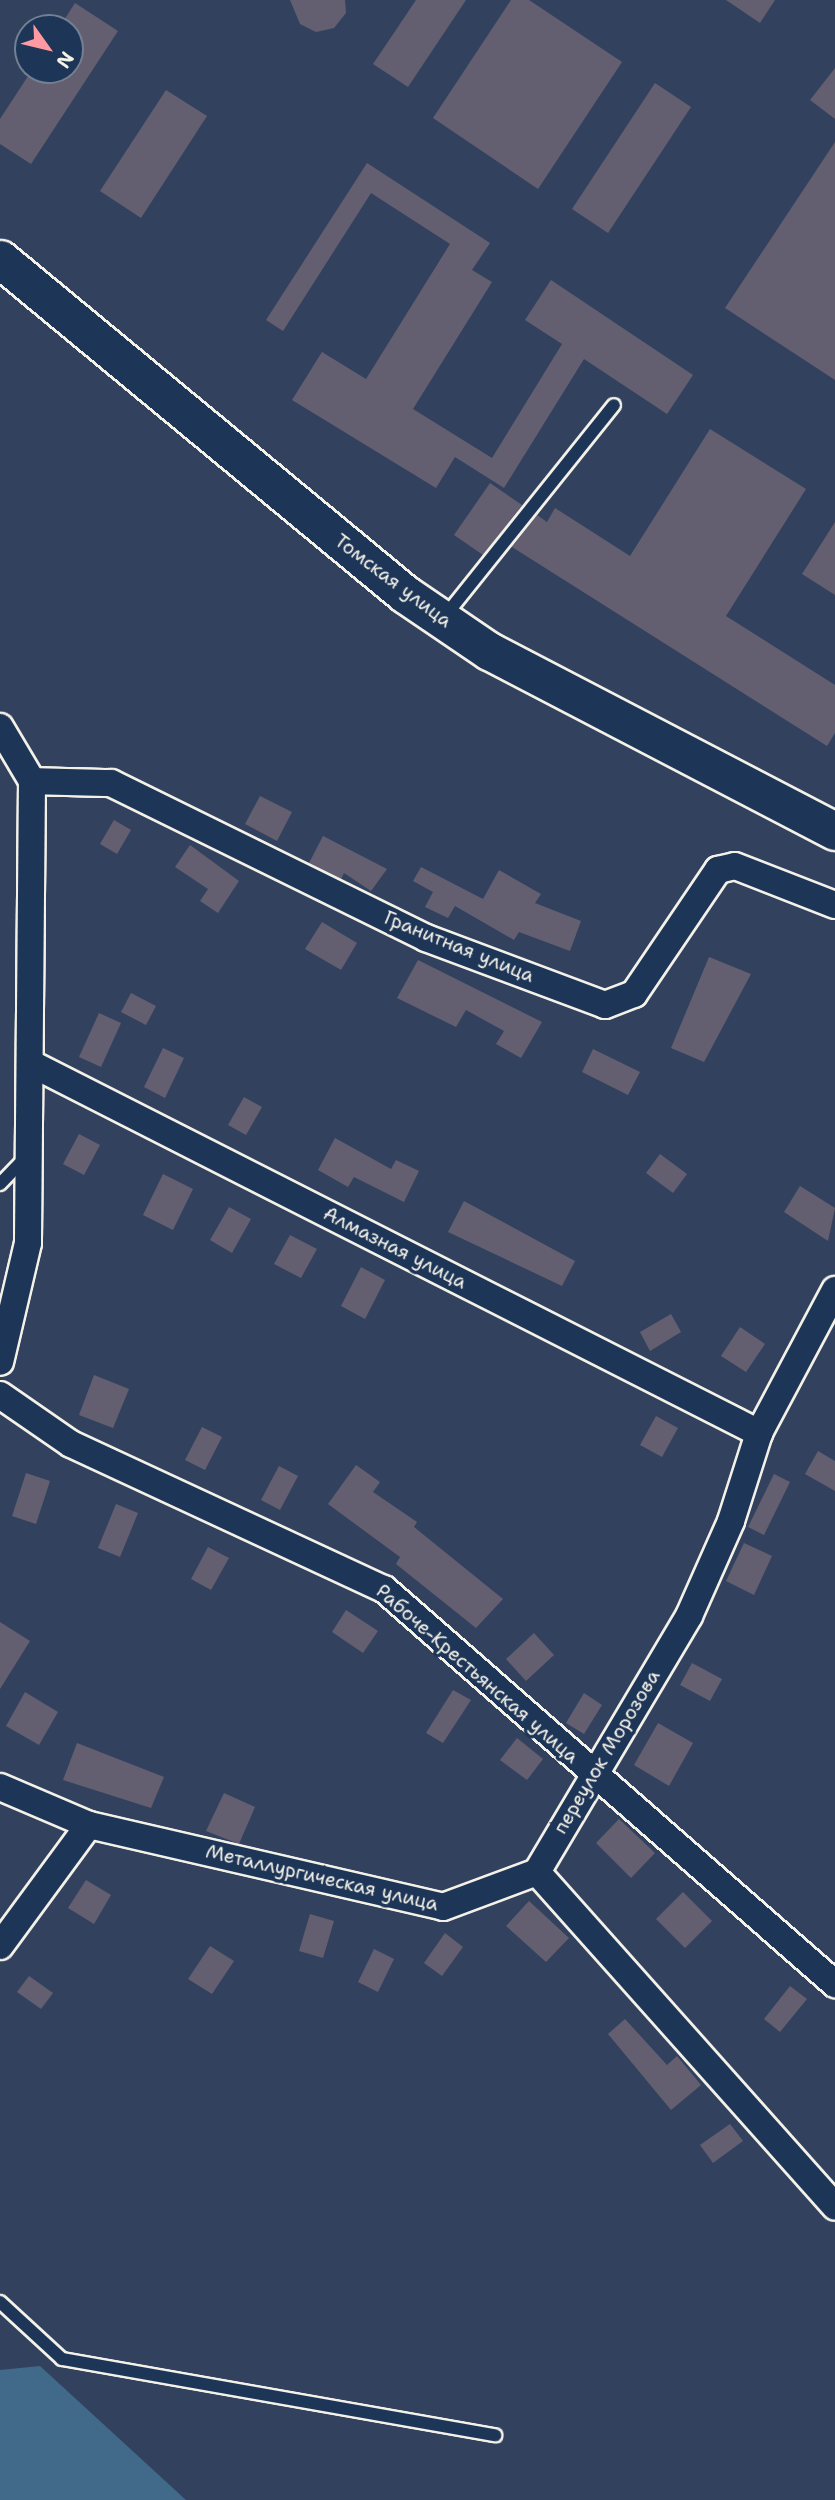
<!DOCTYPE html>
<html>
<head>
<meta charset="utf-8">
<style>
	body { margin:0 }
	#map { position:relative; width:835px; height:2500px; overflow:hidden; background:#32425e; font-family:"Shantell Sans",sans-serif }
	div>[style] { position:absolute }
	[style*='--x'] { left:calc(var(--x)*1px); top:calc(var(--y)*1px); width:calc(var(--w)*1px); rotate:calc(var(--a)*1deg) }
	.water>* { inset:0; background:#416989 }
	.building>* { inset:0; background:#635f70 }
	.roads { filter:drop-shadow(2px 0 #f4f1e8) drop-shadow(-2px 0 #f4f1e8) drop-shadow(0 2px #f4f1e8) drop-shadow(0 -2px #f4f1e8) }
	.lane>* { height:12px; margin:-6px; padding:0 6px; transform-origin:6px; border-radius:6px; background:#1d3557 }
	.street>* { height:26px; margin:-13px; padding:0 13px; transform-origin:13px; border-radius:13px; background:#1d3557 }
	.secondary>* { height:37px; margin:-18.5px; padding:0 18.5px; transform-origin:18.5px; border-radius:18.5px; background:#1d3557 }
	span { translate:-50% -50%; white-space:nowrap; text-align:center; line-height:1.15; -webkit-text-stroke:7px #1d3557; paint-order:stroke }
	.street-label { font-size:19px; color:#f4f1e8 }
	.north { position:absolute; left:14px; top:14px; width:70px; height:70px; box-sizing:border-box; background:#1d3557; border:2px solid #738091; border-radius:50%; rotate:124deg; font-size:19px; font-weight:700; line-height:28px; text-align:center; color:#f4f1e8 }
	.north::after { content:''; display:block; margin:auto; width:24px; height:32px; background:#ff9aa2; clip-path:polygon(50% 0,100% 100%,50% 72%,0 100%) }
</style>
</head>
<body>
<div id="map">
	<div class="water">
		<i style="clip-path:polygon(40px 2366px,186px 2500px,0 2500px,0 2370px)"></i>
	</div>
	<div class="building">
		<i style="clip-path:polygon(290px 0,345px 0,346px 13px,334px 28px,316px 32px,300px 24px)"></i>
		<i style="clip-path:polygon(416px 0,466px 0,408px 87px,373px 64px)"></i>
		<i style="clip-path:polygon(511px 0,529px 0,622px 62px,538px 189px,433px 118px)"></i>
		<i style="clip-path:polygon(726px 0,775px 0,760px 23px)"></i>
		<i style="clip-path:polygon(75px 3px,118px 31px,31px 164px,0 144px,0 119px,32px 70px,70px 70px,70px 28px,59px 28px)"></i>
		<i style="clip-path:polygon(835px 68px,835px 119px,810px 100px)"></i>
		<i style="clip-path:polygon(655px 83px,691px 107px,608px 233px,572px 209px)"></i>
		<i style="clip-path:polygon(166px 90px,207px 116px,141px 218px,100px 191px)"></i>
		<i style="clip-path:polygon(835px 142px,835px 380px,725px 308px)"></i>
		<i style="clip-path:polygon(367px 163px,490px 243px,472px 270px,492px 282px,413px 409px,492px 458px,562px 344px,525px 320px,551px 280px,693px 375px,667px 414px,584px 359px,504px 488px,455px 457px,436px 488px,292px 400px,322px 352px,366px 379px,450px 244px,371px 193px,283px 331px,266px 320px)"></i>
		<i style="clip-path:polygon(710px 429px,806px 489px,726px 616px,835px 685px,835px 733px,827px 746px,512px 547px,537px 515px,547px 522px,555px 508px,630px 556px)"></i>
		<i style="clip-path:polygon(490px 483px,522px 505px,483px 555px,454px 535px)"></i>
		<i style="clip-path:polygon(835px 522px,835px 595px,802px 574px)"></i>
		<i style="clip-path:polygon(260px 796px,292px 812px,277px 841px,245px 824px)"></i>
		<i style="clip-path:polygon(114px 820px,131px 830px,117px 854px,100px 844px)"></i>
		<i style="clip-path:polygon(323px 836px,387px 869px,371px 891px,344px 873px,341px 879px,309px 863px)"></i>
		<i style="clip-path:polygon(190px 845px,239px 881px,218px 913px,200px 901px,208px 889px,175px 867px)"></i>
		<i style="clip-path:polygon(421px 867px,483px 899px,499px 870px,541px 894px,535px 903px,581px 921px,570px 951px,519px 932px,514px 940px,455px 906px,448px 918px,425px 907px,433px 892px,413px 881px)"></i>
		<i style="clip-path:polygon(322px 922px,357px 943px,341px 970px,305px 949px)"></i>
		<i style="clip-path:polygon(709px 957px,751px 974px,704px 1062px,671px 1048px)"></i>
		<i style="clip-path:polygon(418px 960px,542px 1022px,521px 1058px,496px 1044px,504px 1031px,466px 1010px,456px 1027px,397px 998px)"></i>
		<i style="clip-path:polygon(131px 993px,156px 1006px,146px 1025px,121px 1012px)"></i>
		<i style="clip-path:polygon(99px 1013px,121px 1023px,101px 1067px,79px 1057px)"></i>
		<i style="clip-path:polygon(163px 1048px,184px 1058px,165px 1098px,144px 1087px)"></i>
		<i style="clip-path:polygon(593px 1049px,640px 1072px,628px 1095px,582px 1072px)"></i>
		<i style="clip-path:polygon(244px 1097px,262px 1107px,246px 1135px,228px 1125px)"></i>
		<i style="clip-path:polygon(79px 1134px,100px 1145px,84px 1175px,63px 1164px)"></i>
		<i style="clip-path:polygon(335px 1138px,391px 1169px,396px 1160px,419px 1171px,404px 1202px,354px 1177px,348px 1187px,318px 1170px)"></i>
		<i style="clip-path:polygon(660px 1154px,687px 1174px,673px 1193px,646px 1173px)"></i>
		<i style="clip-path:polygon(163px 1174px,193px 1189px,173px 1230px,143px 1215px)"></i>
		<i style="clip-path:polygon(800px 1186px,835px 1208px,828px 1241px,784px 1212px)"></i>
		<i style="clip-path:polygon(464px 1201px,575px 1261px,562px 1286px,448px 1232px)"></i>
		<i style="clip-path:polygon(229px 1207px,251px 1219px,232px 1253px,210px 1240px)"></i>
		<i style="clip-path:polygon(290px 1235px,317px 1249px,301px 1278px,274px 1264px)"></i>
		<i style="clip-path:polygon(361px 1267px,385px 1280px,365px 1319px,341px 1306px)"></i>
		<i style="clip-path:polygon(671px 1314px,681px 1332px,650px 1351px,640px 1332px)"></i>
		<i style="clip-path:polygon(740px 1327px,765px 1344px,746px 1372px,721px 1356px)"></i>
		<i style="clip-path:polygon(94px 1375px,129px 1389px,113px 1428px,79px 1415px)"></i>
		<i style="clip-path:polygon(656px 1416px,678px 1428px,662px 1457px,640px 1445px)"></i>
		<i style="clip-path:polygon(202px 1427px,222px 1437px,205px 1470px,185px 1460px)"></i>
		<i style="clip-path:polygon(818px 1451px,835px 1461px,835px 1491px,805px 1474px)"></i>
		<i style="clip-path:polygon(356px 1465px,380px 1482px,373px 1492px,417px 1522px,414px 1527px,503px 1599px,476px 1628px,396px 1564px,400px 1557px,328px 1504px)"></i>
		<i style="clip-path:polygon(279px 1466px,298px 1476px,280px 1510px,261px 1500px)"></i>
		<i style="clip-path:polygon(26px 1473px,50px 1481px,36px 1524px,12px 1516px)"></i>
		<i style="clip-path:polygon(774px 1474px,790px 1482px,764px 1535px,748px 1527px)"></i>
		<i style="clip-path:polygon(116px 1504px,138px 1513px,120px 1557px,98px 1548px)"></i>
		<i style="clip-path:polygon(744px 1543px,772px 1556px,754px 1595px,726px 1581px)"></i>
		<i style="clip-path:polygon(208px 1547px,229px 1558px,211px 1590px,191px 1579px)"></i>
		<i style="clip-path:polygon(346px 1610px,378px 1631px,363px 1653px,332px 1632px)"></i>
		<i style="clip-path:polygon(0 1622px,30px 1641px,0 1689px)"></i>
		<i style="clip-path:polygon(534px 1633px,554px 1655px,526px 1681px,506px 1659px)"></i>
		<i style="clip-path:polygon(692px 1663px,722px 1679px,710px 1701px,680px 1685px)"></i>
		<i style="clip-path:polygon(453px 1690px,471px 1700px,443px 1743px,426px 1733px)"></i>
		<i style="clip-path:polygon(25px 1692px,58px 1712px,39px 1745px,6px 1726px)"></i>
		<i style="clip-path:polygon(584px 1693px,602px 1705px,584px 1734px,566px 1723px)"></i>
		<i style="clip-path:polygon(658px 1723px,693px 1743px,669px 1786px,634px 1765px)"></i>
		<i style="clip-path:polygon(517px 1738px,543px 1759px,527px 1780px,500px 1760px)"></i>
		<i style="clip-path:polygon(77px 1743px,164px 1777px,151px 1808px,63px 1780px)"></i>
		<i style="clip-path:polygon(224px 1793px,255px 1807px,239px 1844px,206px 1831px)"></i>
		<i style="clip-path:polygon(619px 1819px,655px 1853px,631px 1878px,596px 1843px)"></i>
		<i style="clip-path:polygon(86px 1880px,111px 1895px,94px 1924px,68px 1908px)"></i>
		<i style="clip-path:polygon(683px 1892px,712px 1921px,685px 1948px,656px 1919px)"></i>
		<i style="clip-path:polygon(529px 1901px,569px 1938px,546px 1962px,506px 1926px)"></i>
		<i style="clip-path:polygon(310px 1914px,334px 1921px,323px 1958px,299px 1951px)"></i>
		<i style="clip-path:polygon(445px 1933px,463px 1947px,442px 1976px,424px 1963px)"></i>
		<i style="clip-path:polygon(210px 1946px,234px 1961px,212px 1994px,188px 1979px)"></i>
		<i style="clip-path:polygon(374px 1949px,394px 1959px,378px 1992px,358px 1982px)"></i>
		<i style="clip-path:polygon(29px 1976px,53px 1993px,41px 2009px,17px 1992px)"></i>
		<i style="clip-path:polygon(790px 1986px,807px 1999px,780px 2032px,764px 2019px)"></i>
		<i style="clip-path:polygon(625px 2019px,667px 2065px,677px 2056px,701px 2085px,671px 2110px,608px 2034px)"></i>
		<i style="clip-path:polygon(730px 2124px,743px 2141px,713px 2163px,700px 2145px)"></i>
	</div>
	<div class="roads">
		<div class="lane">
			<i style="--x:445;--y:616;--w:270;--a:-51.3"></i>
			<i style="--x:0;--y:1184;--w:39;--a:-46"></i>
			<i style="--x:0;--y:2302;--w:84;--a:42.6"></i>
			<i style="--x:62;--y:2359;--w:440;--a:10"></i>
		</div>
		<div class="street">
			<i style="--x:0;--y:727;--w:63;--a:59.3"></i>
			<i style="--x:32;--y:781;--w:462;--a:90.5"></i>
			<i style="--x:28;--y:1243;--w:122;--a:103.2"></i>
			<i style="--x:32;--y:781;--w:79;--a:1.5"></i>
			<i style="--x:111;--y:783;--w:351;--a:26.2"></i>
			<i style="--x:426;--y:938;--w:191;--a:20.5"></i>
			<i style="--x:605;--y:1005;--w:31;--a:-21"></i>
			<i style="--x:634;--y:994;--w:150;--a:-55.9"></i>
			<i style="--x:718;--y:870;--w:17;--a:-13"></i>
			<i style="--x:735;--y:866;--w:107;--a:21.3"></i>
			<i style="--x:30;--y:1063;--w:818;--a:26.91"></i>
			<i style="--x:0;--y:1395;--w:86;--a:34.6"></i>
			<i style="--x:71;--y:1444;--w:345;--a:24.9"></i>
			<i style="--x:384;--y:1589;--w:600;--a:41.21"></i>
			<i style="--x:0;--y:1787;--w:97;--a:23.1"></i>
			<i style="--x:89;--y:1825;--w:363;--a:13"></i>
			<i style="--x:443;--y:1907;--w:100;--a:-20.4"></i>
			<i style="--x:537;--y:1872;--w:448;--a:48.3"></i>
			<i style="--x:537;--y:1872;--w:298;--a:-59.3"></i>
			<i style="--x:689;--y:1616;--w:104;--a:-66.1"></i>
			<i style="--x:731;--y:1521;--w:92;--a:-72.3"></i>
			<i style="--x:759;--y:1433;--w:162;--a:-62"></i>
			<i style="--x:0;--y:1946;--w:150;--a:-53.7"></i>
		</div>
		<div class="secondary">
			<i style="--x:0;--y:259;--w:526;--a:39.6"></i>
			<i style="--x:405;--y:594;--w:102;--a:34.2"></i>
			<i style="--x:489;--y:651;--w:390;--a:27.5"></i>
		</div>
	</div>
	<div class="street-label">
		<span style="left:393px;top:581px;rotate:37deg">Томская улица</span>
		<span style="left:459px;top:947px;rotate:22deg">Гранитная улица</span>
		<span style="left:395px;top:1248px;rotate:27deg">Алмазная улица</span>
		<span style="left:477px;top:1674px;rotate:41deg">Рабоче-Крестьянская улица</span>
		<span style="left:607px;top:1752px;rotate:-59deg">переулок Морозова</span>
		<span style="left:322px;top:1878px;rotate:13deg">Металлургическая улица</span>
	</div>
	<div class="north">N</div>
</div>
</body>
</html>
